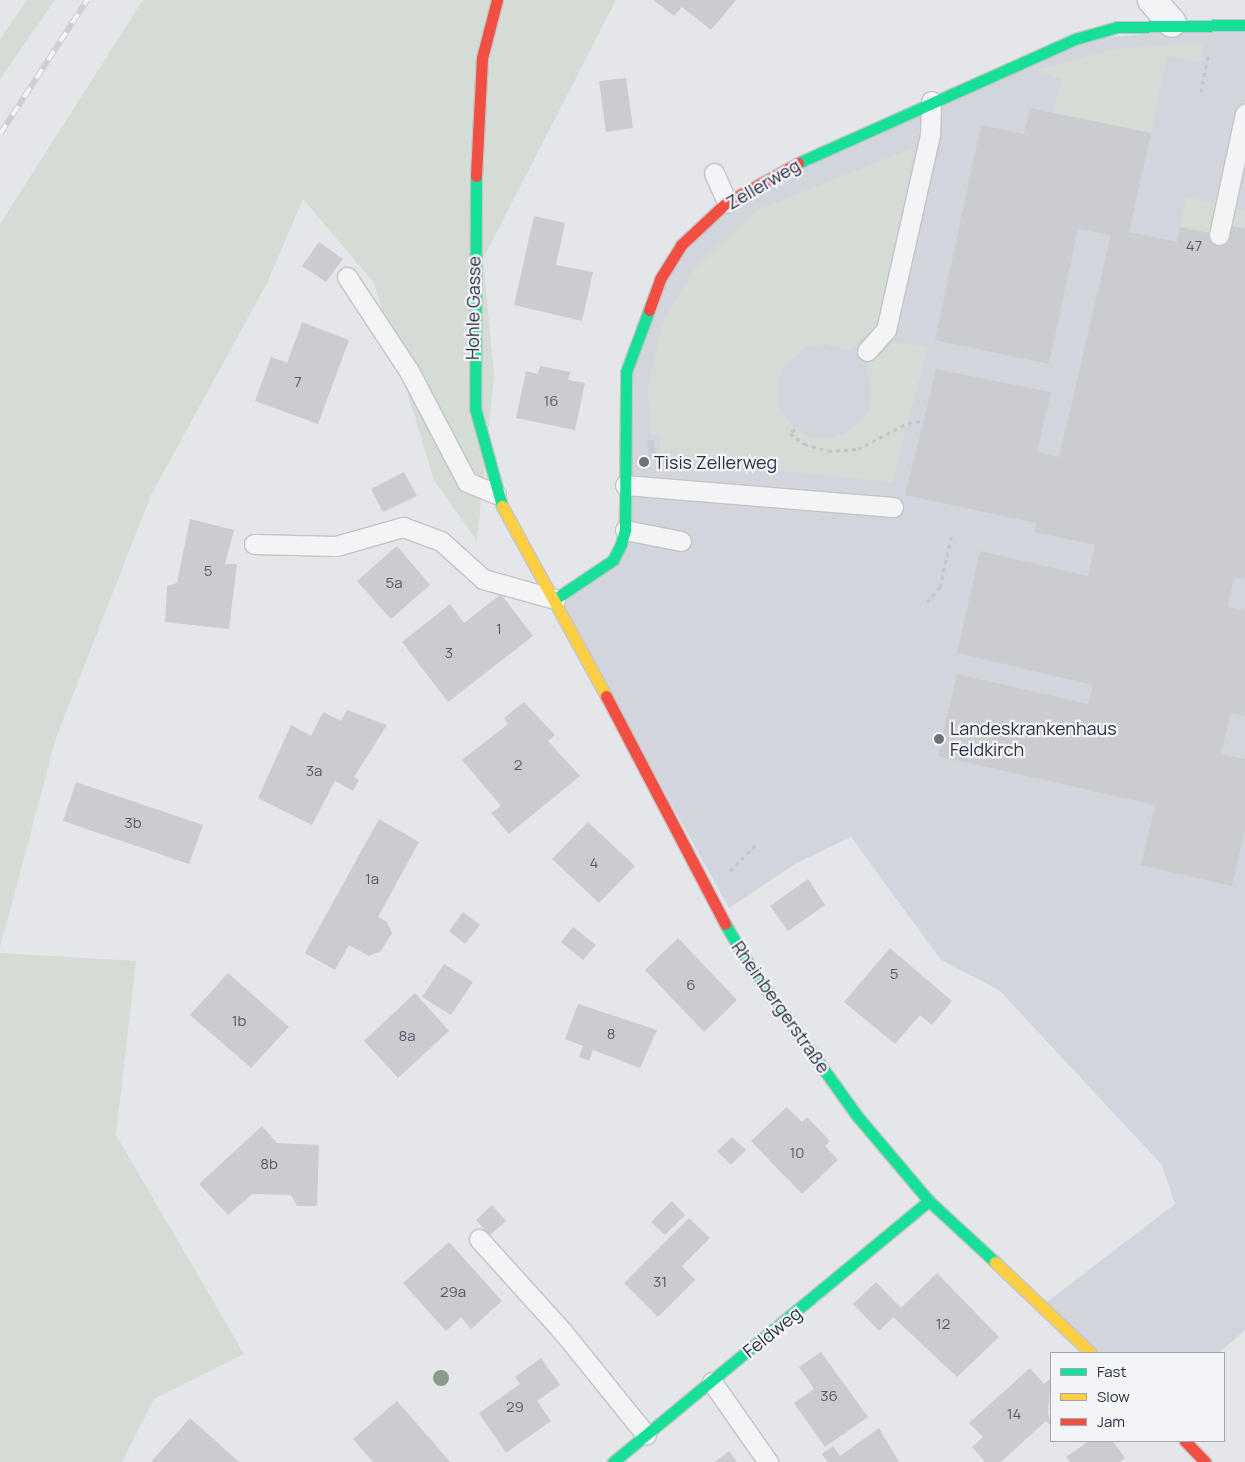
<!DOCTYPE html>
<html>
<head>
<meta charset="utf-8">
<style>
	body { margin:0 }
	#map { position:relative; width:1245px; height:1462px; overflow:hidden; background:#e5e6e9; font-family:Manrope,sans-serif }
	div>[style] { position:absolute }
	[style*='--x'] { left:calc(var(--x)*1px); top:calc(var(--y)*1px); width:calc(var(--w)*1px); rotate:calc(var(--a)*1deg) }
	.built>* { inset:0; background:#d3d5dc }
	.green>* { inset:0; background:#d4dcd5 }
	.building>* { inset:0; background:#cbccd0 }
	.path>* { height:3px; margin-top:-1.5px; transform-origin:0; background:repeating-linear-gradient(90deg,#c4c4c9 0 4px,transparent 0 8px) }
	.roads { filter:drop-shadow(1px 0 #c3c4c7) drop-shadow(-1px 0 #c3c4c7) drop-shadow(0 1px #c3c4c7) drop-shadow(0 -1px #c3c4c7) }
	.lane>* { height:19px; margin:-9.5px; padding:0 9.5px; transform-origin:9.5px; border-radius:9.5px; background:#f4f4f6 }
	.street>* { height:28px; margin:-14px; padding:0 14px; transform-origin:14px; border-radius:14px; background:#f4f4f6 }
	.fast>* { height:11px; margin:-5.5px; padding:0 5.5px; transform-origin:5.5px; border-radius:5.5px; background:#16e098 }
	.slow>* { height:11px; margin:-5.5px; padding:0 5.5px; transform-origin:5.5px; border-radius:5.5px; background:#ffcf43 }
	.jam>* { height:11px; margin:-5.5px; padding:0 5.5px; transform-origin:5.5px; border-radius:5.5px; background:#f24e42 }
	.rail>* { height:5.5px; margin-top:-2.75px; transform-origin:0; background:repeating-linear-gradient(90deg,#f3f4f8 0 11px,#ceced1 0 22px); box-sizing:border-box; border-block:1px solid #ceced1 }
	.trees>* { width:16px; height:16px; margin:-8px; border-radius:50%; background:#879b88 }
	.dots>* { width:14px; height:14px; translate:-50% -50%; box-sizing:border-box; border:2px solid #f3f4f8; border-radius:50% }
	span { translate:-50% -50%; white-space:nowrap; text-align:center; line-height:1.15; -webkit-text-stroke:4.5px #f3f4f8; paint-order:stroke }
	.number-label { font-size:15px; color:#565968 }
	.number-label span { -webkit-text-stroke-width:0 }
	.street-label { font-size:18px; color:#2c3043 }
	.poi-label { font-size:18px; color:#2c3043 }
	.left { translate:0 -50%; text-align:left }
	.legend { position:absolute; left:1050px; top:1352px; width:175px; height:90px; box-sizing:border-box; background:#f3f4f8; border:1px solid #a3a6b0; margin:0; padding:6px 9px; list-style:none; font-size:15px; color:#2c3043 }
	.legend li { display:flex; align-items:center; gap:10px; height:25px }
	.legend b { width:25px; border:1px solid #a3a6b0 }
</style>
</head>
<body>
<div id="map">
	<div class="built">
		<i style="clip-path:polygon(1245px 25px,1245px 1330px,1219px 1353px,1097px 1353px,1043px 1305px,1175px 1204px,1162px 1165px,999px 990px,941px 960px,851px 837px,795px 864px,729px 908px,558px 600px,615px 562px,628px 373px,661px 280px,727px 204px,1077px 40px)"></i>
	</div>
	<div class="green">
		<i style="clip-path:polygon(27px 0,55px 0,0 79px,0 39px)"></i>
		<i style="clip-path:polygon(143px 0,616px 0,483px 259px,494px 376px,477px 541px,434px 480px,374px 283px,303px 199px,268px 281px,151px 495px,56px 738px,0 948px,0 224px)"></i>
		<i style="clip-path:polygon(1173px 44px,1202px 44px,1203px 63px,1167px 56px,1151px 133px,1052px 113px,1062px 79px,1037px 70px,1116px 49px)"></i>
		<i style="clip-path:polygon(915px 147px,877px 326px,849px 350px,824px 344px,805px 347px,784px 366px,777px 385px,779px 407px,795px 429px,811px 437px,834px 438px,856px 427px,868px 412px,872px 392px,866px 368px,893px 342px,928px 347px,892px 482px,660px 459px,660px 435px,650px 435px,648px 386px,663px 322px,694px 269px,756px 211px)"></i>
		<i style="clip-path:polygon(1186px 197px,1245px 211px,1245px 229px,1228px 225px,1224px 237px,1180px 227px)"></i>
		<i style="clip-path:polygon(0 953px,136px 961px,116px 1135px,244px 1354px,154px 1399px,122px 1462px,0 1462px)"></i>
	</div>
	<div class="building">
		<i style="clip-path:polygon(653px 0,736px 0,711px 30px,682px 7px,674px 16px)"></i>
		<i style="clip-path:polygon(626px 78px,633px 128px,606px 132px,599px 81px)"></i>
		<i style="clip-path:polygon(1030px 108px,1151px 133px,1129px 232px,1177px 242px,1180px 227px,1219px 235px,1228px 225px,1245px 229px,1245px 580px,1234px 577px,1228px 607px,1245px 610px,1245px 716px,1231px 713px,1221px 754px,1245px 759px,1245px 830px,1232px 886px,1141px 865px,1155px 805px,938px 756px,957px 674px,1088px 704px,1093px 685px,957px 653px,980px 551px,1088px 576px,1095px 545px,1035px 532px,1036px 523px,905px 495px,936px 369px,1051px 392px,1037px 452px,1059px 457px,1111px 235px,1078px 229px,1049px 364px,935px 340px,981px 125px,1024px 134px)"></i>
		<i style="clip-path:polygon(534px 216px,565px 223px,556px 265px,593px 272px,582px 321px,514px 305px)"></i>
		<i style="clip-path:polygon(319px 242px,343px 259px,326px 282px,302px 266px)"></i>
		<i style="clip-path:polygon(302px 322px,349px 340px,318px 424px,255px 401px,271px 357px,287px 363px)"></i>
		<i style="clip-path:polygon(540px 366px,570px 372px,568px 380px,585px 383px,575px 430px,516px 418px,526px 371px,538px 374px)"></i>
		<i style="clip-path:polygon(647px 440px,654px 440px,656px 460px,649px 460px)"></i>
		<i style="clip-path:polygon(404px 472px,417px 496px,383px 512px,371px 489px)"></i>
		<i style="clip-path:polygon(190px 519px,234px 530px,225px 564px,237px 564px,229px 629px,165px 622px,167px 586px,177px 583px)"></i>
		<i style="clip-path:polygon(397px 546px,430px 585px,391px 619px,357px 581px)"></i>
		<i style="clip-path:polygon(501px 594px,533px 636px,448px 702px,402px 642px,450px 604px,464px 623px)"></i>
		<i style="clip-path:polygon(524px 702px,555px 735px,548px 741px,580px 776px,509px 834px,491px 813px,501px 806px,462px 760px,508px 724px,504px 718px)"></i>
		<i style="clip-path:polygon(347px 710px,387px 725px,354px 777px,359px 780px,353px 791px,335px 781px,312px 825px,258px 798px,291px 725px,311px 736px,323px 712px,341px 721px)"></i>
		<i style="clip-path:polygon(76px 782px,203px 825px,189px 864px,63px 821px)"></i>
		<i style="clip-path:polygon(379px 819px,419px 842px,378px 917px,387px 922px,392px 933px,381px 951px,369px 956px,349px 945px,335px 970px,305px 953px)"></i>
		<i style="clip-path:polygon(588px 822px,635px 866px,599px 903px,552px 859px)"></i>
		<i style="clip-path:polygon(808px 879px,825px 905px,788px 931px,770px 906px)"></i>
		<i style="clip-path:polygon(463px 912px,480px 925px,465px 944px,449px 931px)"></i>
		<i style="clip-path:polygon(573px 927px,596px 945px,583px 960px,561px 942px)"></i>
		<i style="clip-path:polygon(678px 938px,737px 1000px,704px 1032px,645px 970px)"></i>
		<i style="clip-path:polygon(890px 948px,952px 1001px,932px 1025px,920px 1015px,895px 1044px,844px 1002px)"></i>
		<i style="clip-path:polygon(444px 964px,473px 982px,451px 1015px,422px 997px)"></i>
		<i style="clip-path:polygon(228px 973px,289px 1027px,251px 1068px,190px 1015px)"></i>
		<i style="clip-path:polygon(415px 993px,449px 1031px,398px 1078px,364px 1041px)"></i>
		<i style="clip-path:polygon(578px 1004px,657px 1030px,640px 1068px,593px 1050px,589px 1061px,579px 1057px,583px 1046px,565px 1039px)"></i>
		<i style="clip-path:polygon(787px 1107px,802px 1122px,807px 1117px,830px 1141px,825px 1146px,838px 1160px,802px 1194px,751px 1141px)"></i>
		<i style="clip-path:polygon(262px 1126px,277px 1143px,319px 1145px,317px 1206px,297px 1206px,291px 1195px,252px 1194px,228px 1215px,199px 1184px)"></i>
		<i style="clip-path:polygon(732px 1137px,746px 1150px,731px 1165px,717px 1151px)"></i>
		<i style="clip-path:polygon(672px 1201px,685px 1215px,665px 1235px,651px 1222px)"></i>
		<i style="clip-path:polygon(492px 1205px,506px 1221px,490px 1235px,476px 1220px)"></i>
		<i style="clip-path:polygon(689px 1218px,710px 1238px,682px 1266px,695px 1280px,658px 1317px,624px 1283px)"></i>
		<i style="clip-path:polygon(449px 1242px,502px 1301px,471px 1329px,461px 1317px,446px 1331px,403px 1283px)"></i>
		<i style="clip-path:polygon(937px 1273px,999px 1337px,957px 1377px,893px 1317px,879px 1331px,853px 1304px,876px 1282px,901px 1308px)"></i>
		<i style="clip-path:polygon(821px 1352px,868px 1417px,825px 1447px,794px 1403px,814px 1389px,799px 1367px)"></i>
		<i style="clip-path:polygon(541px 1358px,560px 1385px,537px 1401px,551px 1421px,506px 1453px,479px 1413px,520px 1384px,515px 1377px)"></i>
		<i style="clip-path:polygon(1030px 1368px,1044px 1384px,1051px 1378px,1048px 1412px,1051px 1426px,1046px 1421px,1001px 1462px,985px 1462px,972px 1447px,983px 1437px,969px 1423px)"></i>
		<i style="clip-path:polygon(397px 1401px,432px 1441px,450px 1462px,373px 1462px,353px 1439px)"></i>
		<i style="clip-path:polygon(190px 1418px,239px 1462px,151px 1462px)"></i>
		<i style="clip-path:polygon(879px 1428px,899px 1462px,828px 1462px,822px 1454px,833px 1446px,840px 1456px)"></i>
		<i style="clip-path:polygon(1089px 1441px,1113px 1441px,1125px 1458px,1120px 1462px,1070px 1462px,1066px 1457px)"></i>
		<i style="clip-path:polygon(729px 1451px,737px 1462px,715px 1462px)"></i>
	</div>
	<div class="path">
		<i style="--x:1201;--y:92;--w:37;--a:-79"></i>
		<i style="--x:795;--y:429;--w:6;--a:141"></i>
		<i style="--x:790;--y:433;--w:18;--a:38"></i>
		<i style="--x:804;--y:444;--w:25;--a:16"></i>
		<i style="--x:828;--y:451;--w:30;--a:-4"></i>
		<i style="--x:858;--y:449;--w:56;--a:-27.5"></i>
		<i style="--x:908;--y:423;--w:15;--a:-8"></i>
		<i style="--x:927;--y:602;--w:20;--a:-49"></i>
		<i style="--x:940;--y:587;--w:54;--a:-77.2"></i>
		<i style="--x:730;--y:871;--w:39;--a:-46"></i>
	</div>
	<div class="roads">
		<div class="lane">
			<i style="--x:714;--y:173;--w:32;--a:66"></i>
			<i style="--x:1219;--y:235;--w:124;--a:-77.9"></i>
			<i style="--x:347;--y:277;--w:113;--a:56.6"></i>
			<i style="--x:409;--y:371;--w:125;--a:62.4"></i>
			<i style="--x:467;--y:482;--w:31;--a:22"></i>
			<i style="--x:867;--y:351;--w:28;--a:-48"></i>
			<i style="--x:886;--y:330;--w:201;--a:-77.3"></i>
			<i style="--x:930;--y:134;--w:33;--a:-88"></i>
			<i style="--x:625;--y:485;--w:269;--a:4.7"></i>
			<i style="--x:625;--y:530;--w:57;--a:11.1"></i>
			<i style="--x:254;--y:544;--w:82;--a:1.4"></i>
			<i style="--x:336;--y:546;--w:70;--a:-15.8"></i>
			<i style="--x:403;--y:527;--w:40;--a:20.2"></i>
			<i style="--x:441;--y:541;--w:57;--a:42.1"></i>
			<i style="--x:483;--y:579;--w:75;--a:15.5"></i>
			<i style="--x:479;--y:1239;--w:125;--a:47.9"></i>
			<i style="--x:563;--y:1332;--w:132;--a:51.1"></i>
			<i style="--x:712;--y:1382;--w:98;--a:55"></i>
		</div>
		<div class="street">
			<i style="--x:1152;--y:0;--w:30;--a:49"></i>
		</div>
		<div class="fast">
			<i style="--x:798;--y:163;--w:303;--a:-24.1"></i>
			<i style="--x:1075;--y:39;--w:44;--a:-15.9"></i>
			<i style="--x:1117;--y:27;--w:128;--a:-0.9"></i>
			<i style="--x:476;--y:176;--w:232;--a:90.2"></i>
			<i style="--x:475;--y:408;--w:102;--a:74.6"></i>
			<i style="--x:555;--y:599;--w:70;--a:-33.9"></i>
			<i style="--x:613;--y:560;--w:18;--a:-63"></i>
			<i style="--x:621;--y:544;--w:15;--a:-74"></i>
			<i style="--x:625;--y:530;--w:158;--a:-89.6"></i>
			<i style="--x:626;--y:372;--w:66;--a:-69.6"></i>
			<i style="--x:725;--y:924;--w:55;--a:59.2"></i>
			<i style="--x:753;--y:971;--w:180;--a:54.3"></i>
			<i style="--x:858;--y:1117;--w:110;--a:49.8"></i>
			<i style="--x:929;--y:1201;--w:90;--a:42.7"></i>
			<i style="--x:613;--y:1462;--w:410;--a:-39.6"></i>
		</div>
		<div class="slow">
			<i style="--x:502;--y:506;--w:217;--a:61.3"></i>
			<i style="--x:995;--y:1262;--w:132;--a:43.5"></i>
		</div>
		<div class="jam">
			<i style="--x:476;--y:176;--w:118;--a:-87.1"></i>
			<i style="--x:482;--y:58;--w:60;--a:-75.5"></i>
			<i style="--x:649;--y:310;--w:33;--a:-70"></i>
			<i style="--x:660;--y:279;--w:40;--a:-58"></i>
			<i style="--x:681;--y:245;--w:63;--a:-43.1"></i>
			<i style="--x:727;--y:202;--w:81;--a:-28.8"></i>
			<i style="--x:606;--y:696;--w:257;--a:62.4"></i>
			<i style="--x:1185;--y:1441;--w:29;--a:46"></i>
		</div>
	</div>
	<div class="rail">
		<i style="--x:0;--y:134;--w:160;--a:-57"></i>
	</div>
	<div class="trees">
		<i style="left:441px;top:1378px"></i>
	</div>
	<div class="dots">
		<i style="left:644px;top:462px;background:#6d707d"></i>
		<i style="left:939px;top:739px;background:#6d707d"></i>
	</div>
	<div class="number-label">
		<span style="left:1194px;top:246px">47</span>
		<span style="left:298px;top:382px">7</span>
		<span style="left:551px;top:401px">16</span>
		<span style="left:208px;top:571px">5</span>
		<span style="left:394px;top:583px">5a</span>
		<span style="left:499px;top:629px">1</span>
		<span style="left:449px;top:653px">3</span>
		<span style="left:518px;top:765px">2</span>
		<span style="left:314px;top:771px">3a</span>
		<span style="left:133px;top:823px">3b</span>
		<span style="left:594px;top:863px">4</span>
		<span style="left:372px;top:879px">1a</span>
		<span style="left:894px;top:974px">5</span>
		<span style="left:691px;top:985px">6</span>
		<span style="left:239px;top:1021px">1b</span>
		<span style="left:611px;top:1034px">8</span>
		<span style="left:407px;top:1036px">8a</span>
		<span style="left:797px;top:1153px">10</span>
		<span style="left:269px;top:1164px">8b</span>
		<span style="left:660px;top:1282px">31</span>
		<span style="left:453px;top:1292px">29a</span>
		<span style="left:943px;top:1324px">12</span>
		<span style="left:829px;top:1396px">36</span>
		<span style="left:515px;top:1407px">29</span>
		<span style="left:1014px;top:1414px">14</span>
	</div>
	<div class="street-label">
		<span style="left:763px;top:184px;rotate:-30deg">Zellerweg</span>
		<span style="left:473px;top:308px;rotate:-89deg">Hohle Gasse</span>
		<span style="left:781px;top:1007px;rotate:55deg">Rheinbergerstraße</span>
		<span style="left:772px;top:1332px;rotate:-39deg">Feldweg</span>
	</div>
	<div class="poi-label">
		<span class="left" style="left:654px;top:462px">Tisis Zellerweg</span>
		<span class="left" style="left:950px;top:739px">Landeskrankenhaus<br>Feldkirch</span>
	</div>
	<ul class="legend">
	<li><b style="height:6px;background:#16e098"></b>Fast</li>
	<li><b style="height:6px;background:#ffcf43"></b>Slow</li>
	<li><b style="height:6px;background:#f24e42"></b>Jam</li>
	</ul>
</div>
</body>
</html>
